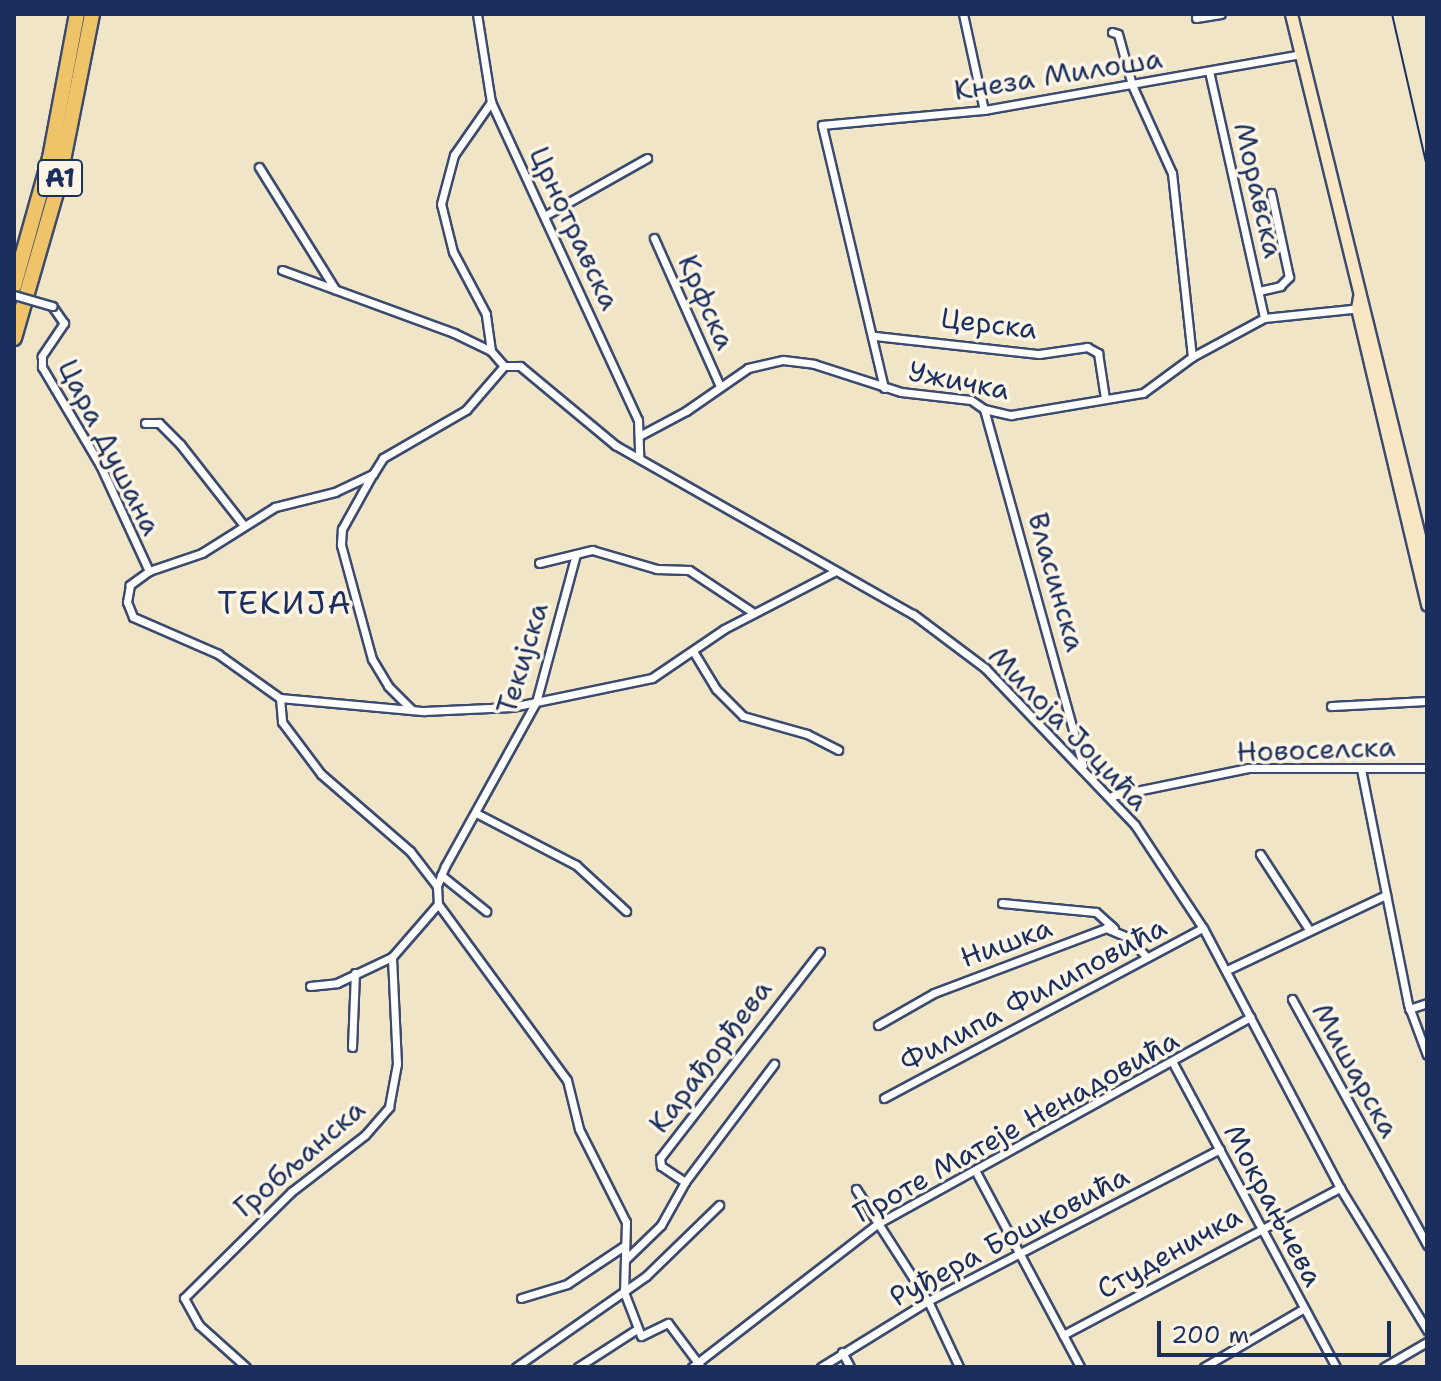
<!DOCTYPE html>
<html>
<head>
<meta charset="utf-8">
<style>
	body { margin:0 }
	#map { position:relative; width:1441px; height:1381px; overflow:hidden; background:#f1e5c7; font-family:"Shantell Sans",sans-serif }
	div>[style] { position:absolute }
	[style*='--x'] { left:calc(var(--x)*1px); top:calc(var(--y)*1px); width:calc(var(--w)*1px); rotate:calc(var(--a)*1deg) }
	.roads { filter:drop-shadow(2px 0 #3b4a6e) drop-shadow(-2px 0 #3b4a6e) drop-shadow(0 2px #3b4a6e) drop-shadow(0 -2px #3b4a6e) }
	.street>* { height:7px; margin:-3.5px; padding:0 3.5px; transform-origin:3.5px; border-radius:3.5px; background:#fff }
	.secondary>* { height:11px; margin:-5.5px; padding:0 5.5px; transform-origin:5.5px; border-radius:5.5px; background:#f9e7c3 }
	.highway>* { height:14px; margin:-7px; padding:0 7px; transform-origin:7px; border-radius:7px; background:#efc469 }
	.rail>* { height:2px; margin:-1px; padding:0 1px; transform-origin:1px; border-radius:1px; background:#1b2f5e }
	.bridges { filter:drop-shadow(2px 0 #3b4a6e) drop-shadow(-2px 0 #3b4a6e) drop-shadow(0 2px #3b4a6e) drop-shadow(0 -2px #3b4a6e) }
	.street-bridge>* { height:7px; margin:-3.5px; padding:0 3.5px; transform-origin:3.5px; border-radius:3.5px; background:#fff }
	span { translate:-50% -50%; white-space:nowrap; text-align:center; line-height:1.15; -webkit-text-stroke:7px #fcf5e5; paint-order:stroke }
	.shield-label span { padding:2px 6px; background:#fcf5e5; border:2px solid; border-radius:6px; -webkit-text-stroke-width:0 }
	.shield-label { font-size:26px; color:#1b2f5e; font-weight:700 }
	.street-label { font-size:28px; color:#1b2f5e }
	.quarter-label { font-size:32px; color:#1b2f5e; letter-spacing:2px }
	.frame { position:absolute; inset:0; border:16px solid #1b2f5e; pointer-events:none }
	.scale { position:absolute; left:1157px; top:1321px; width:234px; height:36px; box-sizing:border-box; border:4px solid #1b2f5e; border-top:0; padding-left:10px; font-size:24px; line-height:28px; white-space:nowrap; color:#1b2f5e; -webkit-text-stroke:6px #fcf5e5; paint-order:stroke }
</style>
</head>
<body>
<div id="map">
	<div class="roads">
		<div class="street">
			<i style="--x:477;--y:14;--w:89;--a:81"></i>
			<i style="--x:491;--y:102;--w:350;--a:65.2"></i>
			<i style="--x:638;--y:420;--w:37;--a:88"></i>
			<i style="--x:963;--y:14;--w:98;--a:77.7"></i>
			<i style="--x:1196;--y:18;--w:25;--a:-9"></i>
			<i style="--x:1112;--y:32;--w:6;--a:18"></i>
			<i style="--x:1118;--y:34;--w:53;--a:74.6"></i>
			<i style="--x:1132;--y:85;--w:97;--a:65.6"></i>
			<i style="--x:1172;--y:173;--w:185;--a:83.8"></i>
			<i style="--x:1209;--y:71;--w:253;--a:77.4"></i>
			<i style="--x:259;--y:167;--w:144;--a:58.1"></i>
			<i style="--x:546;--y:215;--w:116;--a:-29.4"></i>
			<i style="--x:654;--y:238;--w:160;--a:66"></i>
			<i style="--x:282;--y:270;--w:183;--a:20.1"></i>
			<i style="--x:454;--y:333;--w:41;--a:25.9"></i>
			<i style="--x:491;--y:351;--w:20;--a:49"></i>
			<i style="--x:504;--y:366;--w:16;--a:0"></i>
			<i style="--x:520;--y:366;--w:124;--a:39.7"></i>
			<i style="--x:615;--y:445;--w:343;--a:29.6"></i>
			<i style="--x:913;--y:614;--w:90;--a:36.9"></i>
			<i style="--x:985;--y:668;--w:217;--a:46.3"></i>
			<i style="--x:1135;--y:825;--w:123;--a:56.6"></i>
			<i style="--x:1203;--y:928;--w:294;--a:62.2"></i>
			<i style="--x:1340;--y:1188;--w:167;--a:58.5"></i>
			<i style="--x:1259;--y:291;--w:22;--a:-13"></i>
			<i style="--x:1280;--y:286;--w:13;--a:-45"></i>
			<i style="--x:1289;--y:277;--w:86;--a:-102.1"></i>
			<i style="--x:52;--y:306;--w:21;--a:55"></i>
			<i style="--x:64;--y:323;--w:40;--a:124"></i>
			<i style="--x:42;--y:356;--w:11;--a:90"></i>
			<i style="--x:42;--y:367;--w:114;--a:59.4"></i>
			<i style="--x:100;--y:465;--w:117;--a:65.2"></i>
			<i style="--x:875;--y:336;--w:165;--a:6.3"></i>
			<i style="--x:1039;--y:354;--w:49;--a:-8.3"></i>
			<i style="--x:1087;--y:347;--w:13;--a:29"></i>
			<i style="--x:1098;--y:353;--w:46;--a:81.2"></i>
			<i style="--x:491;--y:351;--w:37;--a:-98"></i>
			<i style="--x:486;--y:314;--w:70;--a:-118"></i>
			<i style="--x:453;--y:252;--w:49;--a:-104"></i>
			<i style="--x:441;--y:204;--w:51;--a:-75.1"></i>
			<i style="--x:454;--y:155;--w:65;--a:-55.1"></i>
			<i style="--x:504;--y:366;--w:58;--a:130.8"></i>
			<i style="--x:466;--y:410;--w:96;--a:150"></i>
			<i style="--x:383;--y:458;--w:19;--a:122"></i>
			<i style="--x:373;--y:474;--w:42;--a:154.7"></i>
			<i style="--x:335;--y:492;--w:62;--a:166"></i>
			<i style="--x:275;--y:507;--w:86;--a:147.8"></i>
			<i style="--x:202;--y:553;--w:56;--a:161.2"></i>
			<i style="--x:149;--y:571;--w:24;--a:144"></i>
			<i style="--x:130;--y:585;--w:17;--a:100"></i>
			<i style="--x:127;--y:602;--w:16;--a:68"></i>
			<i style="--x:133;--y:617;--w:93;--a:23.5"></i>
			<i style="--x:218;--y:654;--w:76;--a:35.4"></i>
			<i style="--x:280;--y:698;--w:145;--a:5.2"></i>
			<i style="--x:424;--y:711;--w:88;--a:-2.6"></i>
			<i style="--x:512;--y:707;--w:143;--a:-11.7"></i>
			<i style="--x:652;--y:678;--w:87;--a:-34.2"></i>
			<i style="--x:724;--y:629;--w:126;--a:-27.4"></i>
			<i style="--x:884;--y:388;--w:270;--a:-103.3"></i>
			<i style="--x:822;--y:125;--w:163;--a:-5.3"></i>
			<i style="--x:984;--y:110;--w:321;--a:-10"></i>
			<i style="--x:984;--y:409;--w:370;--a:74.5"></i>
			<i style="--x:145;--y:423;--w:14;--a:0"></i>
			<i style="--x:159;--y:423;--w:30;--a:45"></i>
			<i style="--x:180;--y:444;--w:100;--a:51.9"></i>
			<i style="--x:641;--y:435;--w:51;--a:-28.1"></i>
			<i style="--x:686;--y:411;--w:75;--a:-34.7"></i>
			<i style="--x:748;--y:368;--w:36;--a:-13"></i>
			<i style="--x:783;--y:360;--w:31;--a:7"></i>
			<i style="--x:814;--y:364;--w:91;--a:17.8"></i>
			<i style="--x:901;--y:392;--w:70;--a:6.5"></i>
			<i style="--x:971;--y:400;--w:16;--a:35"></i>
			<i style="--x:984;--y:409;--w:28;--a:13"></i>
			<i style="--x:1011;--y:415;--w:134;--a:-9.5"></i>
			<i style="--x:1143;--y:393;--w:61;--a:-36.3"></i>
			<i style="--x:1192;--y:357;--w:82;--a:-28.4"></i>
			<i style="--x:1264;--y:318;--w:98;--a:-5.9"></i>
			<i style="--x:372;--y:475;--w:62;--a:119.1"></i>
			<i style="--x:342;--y:529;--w:16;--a:94"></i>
			<i style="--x:341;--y:545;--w:118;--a:74.8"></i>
			<i style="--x:372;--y:659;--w:31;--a:59"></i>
			<i style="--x:388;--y:686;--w:34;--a:45"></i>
			<i style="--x:576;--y:554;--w:153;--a:105.1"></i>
			<i style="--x:536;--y:702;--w:188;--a:119"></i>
			<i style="--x:445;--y:866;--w:22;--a:112"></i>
			<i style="--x:437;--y:886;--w:18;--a:87"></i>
			<i style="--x:438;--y:904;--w:218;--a:53.8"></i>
			<i style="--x:567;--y:1080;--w:50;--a:76.2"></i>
			<i style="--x:579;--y:1129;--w:104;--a:63.2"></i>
			<i style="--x:626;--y:1222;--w:70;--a:91.6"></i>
			<i style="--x:624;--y:1292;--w:47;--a:68.9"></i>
			<i style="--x:641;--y:1336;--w:30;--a:-26"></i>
			<i style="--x:668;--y:1323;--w:55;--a:53.1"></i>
			<i style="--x:539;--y:563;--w:55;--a:-13.8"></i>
			<i style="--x:592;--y:550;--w:68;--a:16.3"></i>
			<i style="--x:657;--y:569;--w:32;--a:2"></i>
			<i style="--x:689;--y:570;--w:78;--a:33.5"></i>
			<i style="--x:693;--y:651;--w:44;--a:58.8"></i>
			<i style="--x:716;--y:689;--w:38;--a:45"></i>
			<i style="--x:743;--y:716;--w:66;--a:15.7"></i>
			<i style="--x:807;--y:734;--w:35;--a:27"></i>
			<i style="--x:280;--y:698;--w:24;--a:85"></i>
			<i style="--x:282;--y:722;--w:65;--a:53.1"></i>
			<i style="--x:321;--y:774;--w:118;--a:40.9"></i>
			<i style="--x:410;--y:851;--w:44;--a:52.4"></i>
			<i style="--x:1331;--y:706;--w:96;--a:-3"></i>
			<i style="--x:1361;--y:769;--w:240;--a:78.7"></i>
			<i style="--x:1408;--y:1004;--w:54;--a:69.6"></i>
			<i style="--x:1112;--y:796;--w:139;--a:-11.6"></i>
			<i style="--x:1248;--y:768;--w:179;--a:0"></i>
			<i style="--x:476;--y:813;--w:113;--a:27.5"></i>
			<i style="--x:576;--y:865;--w:68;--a:42.6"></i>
			<i style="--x:1260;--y:854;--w:88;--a:57"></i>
			<i style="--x:441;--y:875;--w:58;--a:38.7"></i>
			<i style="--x:1002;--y:903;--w:94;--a:5.5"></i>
			<i style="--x:1096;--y:912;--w:24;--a:42"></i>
			<i style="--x:1227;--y:970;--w:176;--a:-25.3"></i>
			<i style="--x:310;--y:986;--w:27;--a:-6"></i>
			<i style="--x:337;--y:983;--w:61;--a:-25.3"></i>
			<i style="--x:1292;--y:999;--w:281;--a:61.2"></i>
			<i style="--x:1409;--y:1009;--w:19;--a:-18"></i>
			<i style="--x:878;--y:1025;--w:64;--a:-29.7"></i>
			<i style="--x:934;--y:993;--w:184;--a:-20.7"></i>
			<i style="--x:1106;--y:928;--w:25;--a:23"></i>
			<i style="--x:1129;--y:938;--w:26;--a:47"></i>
			<i style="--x:352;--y:1047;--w:74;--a:-87.7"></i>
			<i style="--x:1173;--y:1063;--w:345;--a:61.8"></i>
			<i style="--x:884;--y:1098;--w:361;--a:-28.1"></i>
			<i style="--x:976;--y:1172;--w:221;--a:61.9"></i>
			<i style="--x:685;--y:1182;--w:29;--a:-146"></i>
			<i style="--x:661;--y:1166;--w:8;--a:-97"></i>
			<i style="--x:660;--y:1158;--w:261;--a:-52.2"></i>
			<i style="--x:856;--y:1189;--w:133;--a:57.3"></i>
			<i style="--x:928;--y:1301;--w:73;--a:64.8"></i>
			<i style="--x:625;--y:1260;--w:50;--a:-44.2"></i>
			<i style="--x:661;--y:1225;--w:49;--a:-60.8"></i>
			<i style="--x:685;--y:1182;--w:148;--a:-53"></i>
			<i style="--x:521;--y:1298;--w:48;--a:-16.9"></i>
			<i style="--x:567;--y:1284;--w:69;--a:-33.7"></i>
			<i style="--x:1063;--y:1335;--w:314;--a:-28"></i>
			<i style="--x:842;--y:1352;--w:17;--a:62"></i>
			<i style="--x:246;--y:1367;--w:63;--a:-138.2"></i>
			<i style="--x:199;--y:1325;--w:31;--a:-119"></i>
			<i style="--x:184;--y:1298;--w:151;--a:-44.7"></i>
			<i style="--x:291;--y:1192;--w:93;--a:-37.6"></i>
			<i style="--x:365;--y:1135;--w:37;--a:-49"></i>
			<i style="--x:389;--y:1107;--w:44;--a:-79.5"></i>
			<i style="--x:397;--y:1064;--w:107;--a:-92.7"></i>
			<i style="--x:392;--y:957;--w:70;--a:-49"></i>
			<i style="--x:516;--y:1367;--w:159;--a:-35"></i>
			<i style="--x:646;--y:1276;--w:102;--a:-44.2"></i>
			<i style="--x:578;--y:1367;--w:70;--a:-32.8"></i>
			<i style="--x:692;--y:1367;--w:234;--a:-37.7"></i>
			<i style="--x:877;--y:1224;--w:427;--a:-29"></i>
			<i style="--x:821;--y:1367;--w:126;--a:-31.7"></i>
			<i style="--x:928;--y:1301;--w:329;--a:-27.5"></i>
			<i style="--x:1204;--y:1367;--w:115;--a:-30.4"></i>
			<i style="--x:1384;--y:1367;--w:50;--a:-30.2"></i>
		</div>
		<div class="secondary">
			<i style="--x:1291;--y:14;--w:570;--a:76.21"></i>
			<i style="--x:1359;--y:297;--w:11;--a:100"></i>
			<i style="--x:1357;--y:308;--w:305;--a:76.7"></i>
		</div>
		<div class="highway">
			<i style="--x:14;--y:286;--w:133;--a:-74.3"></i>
			<i style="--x:50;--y:158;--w:147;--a:-79.4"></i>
			<i style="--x:14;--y:338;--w:158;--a:-73.9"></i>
			<i style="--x:58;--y:186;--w:175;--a:-78.8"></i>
		</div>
	</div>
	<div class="rail">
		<i style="--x:1392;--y:14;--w:157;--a:77.1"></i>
	</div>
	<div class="bridges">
		<div class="street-bridge">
			<i style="--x:14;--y:295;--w:40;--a:16"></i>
		</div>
	</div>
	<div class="shield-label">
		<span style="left:60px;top:178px">A1</span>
	</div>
	<div class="street-label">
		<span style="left:1058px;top:74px;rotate:-9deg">Кнеза Милоша</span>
		<span style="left:1259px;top:190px;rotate:77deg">Моравска</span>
		<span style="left:575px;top:228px;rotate:65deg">Црнотравска</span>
		<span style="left:707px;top:302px;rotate:66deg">Крфска</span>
		<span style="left:989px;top:323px;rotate:7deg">Церска</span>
		<span style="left:959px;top:380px;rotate:11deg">Ужичка</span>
		<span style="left:110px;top:447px;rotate:63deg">Цара Душана</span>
		<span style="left:1057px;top:582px;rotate:74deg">Власинска</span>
		<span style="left:522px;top:658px;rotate:-73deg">Текијска</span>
		<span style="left:1069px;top:728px;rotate:46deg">Милоја Јоцића</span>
		<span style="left:1316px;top:749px;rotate:-2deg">Новоселска</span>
		<span style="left:1006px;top:942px;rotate:-20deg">Нишка</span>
		<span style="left:1033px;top:994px;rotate:-28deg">Филипа Филиповића</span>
		<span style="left:710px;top:1056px;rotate:-53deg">Карађорђева</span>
		<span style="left:1356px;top:1070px;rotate:61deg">Мишарска</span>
		<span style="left:1016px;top:1126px;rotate:-29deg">Проте Матеје Ненадовића</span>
		<span style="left:299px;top:1158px;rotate:-41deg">Гробљанска</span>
		<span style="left:1274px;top:1205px;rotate:62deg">Мокрањчева</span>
		<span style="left:1009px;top:1236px;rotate:-28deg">Руђера Бошковића</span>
		<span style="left:1169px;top:1252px;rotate:-29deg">Студеничка</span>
	</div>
	<div class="quarter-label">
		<span style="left:285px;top:603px">ТЕКИЈА</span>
	</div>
	<div class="frame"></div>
	<div class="scale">200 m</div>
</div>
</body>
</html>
